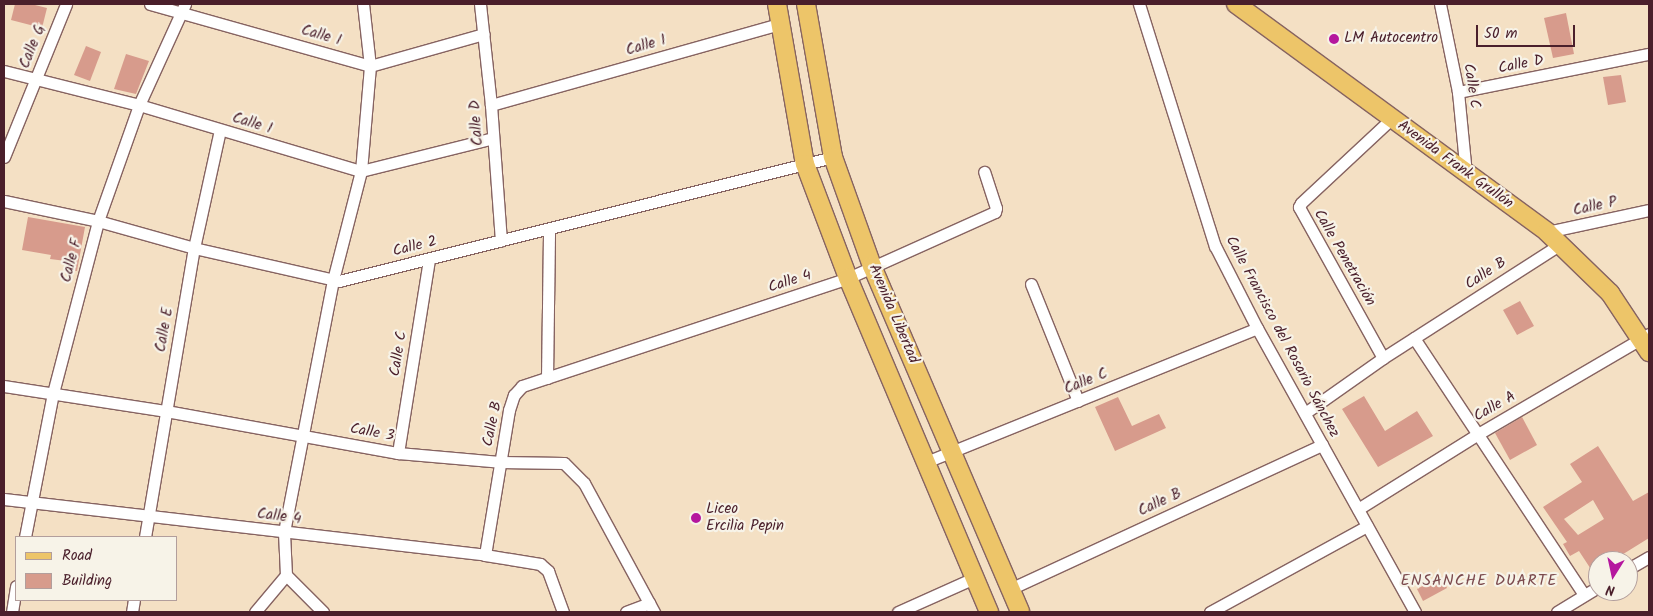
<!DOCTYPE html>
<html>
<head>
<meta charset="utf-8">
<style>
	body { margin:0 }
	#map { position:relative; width:1653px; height:616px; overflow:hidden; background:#f4e0c4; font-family:Kalam,sans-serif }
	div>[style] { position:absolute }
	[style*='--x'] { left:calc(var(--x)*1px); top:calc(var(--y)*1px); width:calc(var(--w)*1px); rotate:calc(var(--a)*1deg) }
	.building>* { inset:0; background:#d79b8c }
	.roads { filter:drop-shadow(1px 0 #866361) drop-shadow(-1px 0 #866361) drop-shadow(0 1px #866361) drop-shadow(0 -1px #866361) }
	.street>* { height:11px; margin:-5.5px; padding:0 5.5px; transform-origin:5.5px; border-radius:5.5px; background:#fff }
	.primary>* { height:18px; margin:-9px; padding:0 9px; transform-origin:9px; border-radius:9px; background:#edc569 }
	.dots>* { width:14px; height:14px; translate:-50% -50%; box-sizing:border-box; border:2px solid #f7f3e8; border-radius:50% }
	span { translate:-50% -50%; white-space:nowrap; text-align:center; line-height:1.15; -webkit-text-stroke:4.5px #f7f3e8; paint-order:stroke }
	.street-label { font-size:15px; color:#4a1f2b }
	.poi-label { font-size:15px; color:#4a1f2b }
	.left { translate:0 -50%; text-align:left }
	.neighbourhood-label { font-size:16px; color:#7b4a4d; letter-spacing:1px }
	.frame { position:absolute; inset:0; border:5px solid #4a1f2b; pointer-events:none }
	.legend { position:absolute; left:15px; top:536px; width:162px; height:65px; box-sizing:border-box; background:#f7f3e8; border:1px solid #b29e9c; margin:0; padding:6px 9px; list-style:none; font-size:15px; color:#4a1f2b }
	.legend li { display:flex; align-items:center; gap:10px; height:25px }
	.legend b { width:25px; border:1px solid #b29e9c }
	.north { position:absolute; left:1588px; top:551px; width:50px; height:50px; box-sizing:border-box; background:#f7f3e8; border:1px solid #b29e9c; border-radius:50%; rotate:190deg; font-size:14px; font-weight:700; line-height:20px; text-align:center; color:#4a1f2b }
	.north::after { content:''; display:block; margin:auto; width:18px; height:22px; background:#b5179e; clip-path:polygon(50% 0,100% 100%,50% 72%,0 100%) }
	.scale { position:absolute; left:1476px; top:25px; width:99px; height:22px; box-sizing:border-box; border:2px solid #4a1f2b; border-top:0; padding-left:6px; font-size:15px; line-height:18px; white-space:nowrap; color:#4a1f2b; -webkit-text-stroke:4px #f7f3e8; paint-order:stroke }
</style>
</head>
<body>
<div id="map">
	<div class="building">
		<i style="clip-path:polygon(15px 4px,31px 4px,47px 8px,42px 28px,11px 20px)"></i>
		<i style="clip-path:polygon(1566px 13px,1574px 54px,1553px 58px,1544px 18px)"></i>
		<i style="clip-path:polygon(86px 46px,101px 52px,90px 81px,74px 75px)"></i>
		<i style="clip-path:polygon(126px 54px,149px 61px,136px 94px,114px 89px)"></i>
		<i style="clip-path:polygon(1621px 75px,1626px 102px,1608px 105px,1603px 77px)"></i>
		<i style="clip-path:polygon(28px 217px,85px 227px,77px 271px,65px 269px,66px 261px,50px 259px,51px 255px,22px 250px)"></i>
		<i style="clip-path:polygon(1520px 301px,1534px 326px,1517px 335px,1503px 310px)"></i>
		<i style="clip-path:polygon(1364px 396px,1385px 431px,1417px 411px,1433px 436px,1378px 467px,1342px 409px)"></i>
		<i style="clip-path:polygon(1118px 397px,1132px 426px,1159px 414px,1166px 428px,1115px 451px,1095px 407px)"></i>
		<i style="clip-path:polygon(1522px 417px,1537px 445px,1510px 460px,1495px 433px)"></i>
		<i style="clip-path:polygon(evenodd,1598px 446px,1633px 501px,1649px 492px,1649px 538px,1612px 561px,1598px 561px,1598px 580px,1579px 551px,1570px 556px,1563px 544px,1567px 542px,1543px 507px,1582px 482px,1570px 464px,1598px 446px,1593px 500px,1604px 519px,1578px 535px,1564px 519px,1593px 500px)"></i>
		<i style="clip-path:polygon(1441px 576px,1447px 588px,1423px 601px,1417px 589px)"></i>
	</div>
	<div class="roads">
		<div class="street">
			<i style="--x:150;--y:4;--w:229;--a:15.7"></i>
			<i style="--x:370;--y:66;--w:118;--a:-15.7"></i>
			<i style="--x:480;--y:4;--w:102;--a:83.8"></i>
			<i style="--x:491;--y:105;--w:136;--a:85.8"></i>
			<i style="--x:1139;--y:4;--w:254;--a:72.6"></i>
			<i style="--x:1215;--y:246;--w:92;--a:62.9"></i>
			<i style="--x:1257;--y:328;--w:325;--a:60.9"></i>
			<i style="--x:1440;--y:4;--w:90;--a:78.4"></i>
			<i style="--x:1458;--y:92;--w:81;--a:84.4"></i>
			<i style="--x:4;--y:71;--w:139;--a:14.1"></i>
			<i style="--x:139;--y:105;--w:232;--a:16.6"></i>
			<i style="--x:361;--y:171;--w:136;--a:-14"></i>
			<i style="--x:1458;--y:92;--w:195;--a:-11.3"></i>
			<i style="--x:491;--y:105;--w:300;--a:-15.7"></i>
			<i style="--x:4;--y:157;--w:165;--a:-67.9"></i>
			<i style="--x:4;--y:201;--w:96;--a:12"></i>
			<i style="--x:98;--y:221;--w:100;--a:15.7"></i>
			<i style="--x:194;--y:248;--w:149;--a:12.8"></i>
			<i style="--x:339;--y:281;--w:509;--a:-14.09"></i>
			<i style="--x:1547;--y:232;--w:104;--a:-12.2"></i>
			<i style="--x:1031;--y:284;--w:126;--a:68.1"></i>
			<i style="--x:1414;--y:338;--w:308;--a:56.5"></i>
			<i style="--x:1383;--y:358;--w:173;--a:-119.1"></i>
			<i style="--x:1299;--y:207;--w:4;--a:-63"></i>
			<i style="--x:1301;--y:203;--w:125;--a:-43"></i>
			<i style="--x:547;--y:378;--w:149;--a:-89.2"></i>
			<i style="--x:4;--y:386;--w:164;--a:8.8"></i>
			<i style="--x:166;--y:411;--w:236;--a:10.3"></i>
			<i style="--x:398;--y:453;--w:102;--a:5"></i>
			<i style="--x:500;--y:462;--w:64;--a:0.9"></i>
			<i style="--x:564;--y:463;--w:28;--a:45"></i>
			<i style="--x:584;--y:483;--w:147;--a:61.5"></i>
			<i style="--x:1305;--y:413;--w:95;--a:-35.2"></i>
			<i style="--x:1383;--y:358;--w:209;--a:-32.7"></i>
			<i style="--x:398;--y:453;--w:196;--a:-80.9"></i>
			<i style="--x:926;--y:462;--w:357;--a:-22"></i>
			<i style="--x:4;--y:499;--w:484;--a:6.6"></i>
			<i style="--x:485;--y:555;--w:56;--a:9.3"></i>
			<i style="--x:540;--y:564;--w:11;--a:41"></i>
			<i style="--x:548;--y:571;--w:44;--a:69.9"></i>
			<i style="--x:1358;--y:509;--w:142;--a:-32"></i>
			<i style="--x:1478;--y:434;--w:198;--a:-30.3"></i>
			<i style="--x:25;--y:537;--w:147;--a:-79"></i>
			<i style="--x:53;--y:393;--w:178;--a:-75.3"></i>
			<i style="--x:98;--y:221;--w:123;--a:-70.5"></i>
			<i style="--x:139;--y:105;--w:111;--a:-65.5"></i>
			<i style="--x:145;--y:537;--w:293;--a:-80.4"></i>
			<i style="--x:194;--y:248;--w:121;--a:-77.6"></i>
			<i style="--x:485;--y:555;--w:147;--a:-80.6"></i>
			<i style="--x:509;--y:410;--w:16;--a:-72"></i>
			<i style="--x:514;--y:395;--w:12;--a:-48"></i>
			<i style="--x:522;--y:386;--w:343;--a:-18.3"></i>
			<i style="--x:848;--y:278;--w:161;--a:-24.2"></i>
			<i style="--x:995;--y:212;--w:4;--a:-76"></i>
			<i style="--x:996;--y:208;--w:38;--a:-108"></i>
			<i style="--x:1628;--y:569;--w:24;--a:-30"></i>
			<i style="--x:1010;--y:589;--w:344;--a:-24.8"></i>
			<i style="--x:12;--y:612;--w:26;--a:-81"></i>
			<i style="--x:132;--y:612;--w:12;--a:-81"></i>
			<i style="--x:255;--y:612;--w:48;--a:-50"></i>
			<i style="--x:323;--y:612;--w:52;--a:-135"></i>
			<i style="--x:286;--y:575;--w:43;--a:-92.7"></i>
			<i style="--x:284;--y:532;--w:257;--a:-79"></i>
			<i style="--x:333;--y:280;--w:113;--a:-75.6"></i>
			<i style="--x:361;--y:171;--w:105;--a:-85.1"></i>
			<i style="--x:370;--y:66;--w:62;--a:-96.4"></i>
			<i style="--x:626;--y:612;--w:25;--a:-21"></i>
			<i style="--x:898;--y:612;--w:83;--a:-24.1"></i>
			<i style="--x:1210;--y:612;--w:179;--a:-28.7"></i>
			<i style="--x:1557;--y:612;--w:48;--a:-31.4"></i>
		</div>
		<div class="primary">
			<i style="--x:777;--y:4;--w:162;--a:80.1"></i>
			<i style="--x:805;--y:164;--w:122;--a:69.3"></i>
			<i style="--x:848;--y:278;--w:363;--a:67.1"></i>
			<i style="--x:806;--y:4;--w:155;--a:80"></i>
			<i style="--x:833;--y:157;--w:116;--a:70.3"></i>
			<i style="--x:872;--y:266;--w:376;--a:66.8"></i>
			<i style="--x:1236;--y:4;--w:386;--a:36.2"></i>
			<i style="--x:1547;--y:232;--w:88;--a:44.1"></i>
			<i style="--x:1610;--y:293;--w:71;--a:56.5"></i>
		</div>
	</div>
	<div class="dots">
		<i style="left:1334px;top:39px;background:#b5179e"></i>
		<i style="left:696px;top:518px;background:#b5179e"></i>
	</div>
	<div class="street-label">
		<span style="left:321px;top:36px;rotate:16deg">Calle I</span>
		<span style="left:646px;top:46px;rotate:-16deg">Calle 1</span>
		<span style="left:33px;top:47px;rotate:-68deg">Calle G</span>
		<span style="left:1521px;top:65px;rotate:-11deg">Calle D</span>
		<span style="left:1471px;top:86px;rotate:81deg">Calle C</span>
		<span style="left:477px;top:123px;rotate:-94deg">Calle D</span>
		<span style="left:252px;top:124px;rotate:17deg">Calle 1</span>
		<span style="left:1455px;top:165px;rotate:36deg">Avenida Frank Grullón</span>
		<span style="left:1595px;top:207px;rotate:-12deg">Calle P</span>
		<span style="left:415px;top:247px;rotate:-14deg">Calle 2</span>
		<span style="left:1344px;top:258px;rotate:60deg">Calle Penetración</span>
		<span style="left:72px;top:261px;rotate:-75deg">Calle F</span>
		<span style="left:1486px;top:274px;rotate:-33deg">Calle B</span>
		<span style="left:790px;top:282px;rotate:-18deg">Calle 4</span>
		<span style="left:893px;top:314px;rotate:67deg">Avenida Libertad</span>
		<span style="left:165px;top:330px;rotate:-80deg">Calle E</span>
		<span style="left:1282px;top:337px;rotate:62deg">Calle Francisco del Rosario Sánchez</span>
		<span style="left:399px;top:354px;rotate:-81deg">Calle C</span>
		<span style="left:1086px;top:382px;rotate:-22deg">Calle C</span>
		<span style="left:1495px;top:407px;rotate:-30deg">Calle A</span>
		<span style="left:493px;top:424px;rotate:-78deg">Calle B</span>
		<span style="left:372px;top:433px;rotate:10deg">Calle 3</span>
		<span style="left:1160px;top:503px;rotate:-25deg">Calle B</span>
		<span style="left:279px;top:517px;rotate:7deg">Calle 4</span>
	</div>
	<div class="poi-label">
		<span class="left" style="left:1344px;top:39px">LM Autocentro</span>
		<span class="left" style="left:706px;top:518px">Liceo<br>Ercilia Pepin</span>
	</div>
	<div class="neighbourhood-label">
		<span style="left:1479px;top:581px">ENSANCHE DUARTE</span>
	</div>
	<div class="frame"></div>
	<ul class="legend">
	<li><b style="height:6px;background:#edc569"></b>Road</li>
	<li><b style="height:14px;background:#d79b8c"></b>Building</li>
	</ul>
	<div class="north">N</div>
	<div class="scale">50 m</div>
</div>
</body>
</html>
